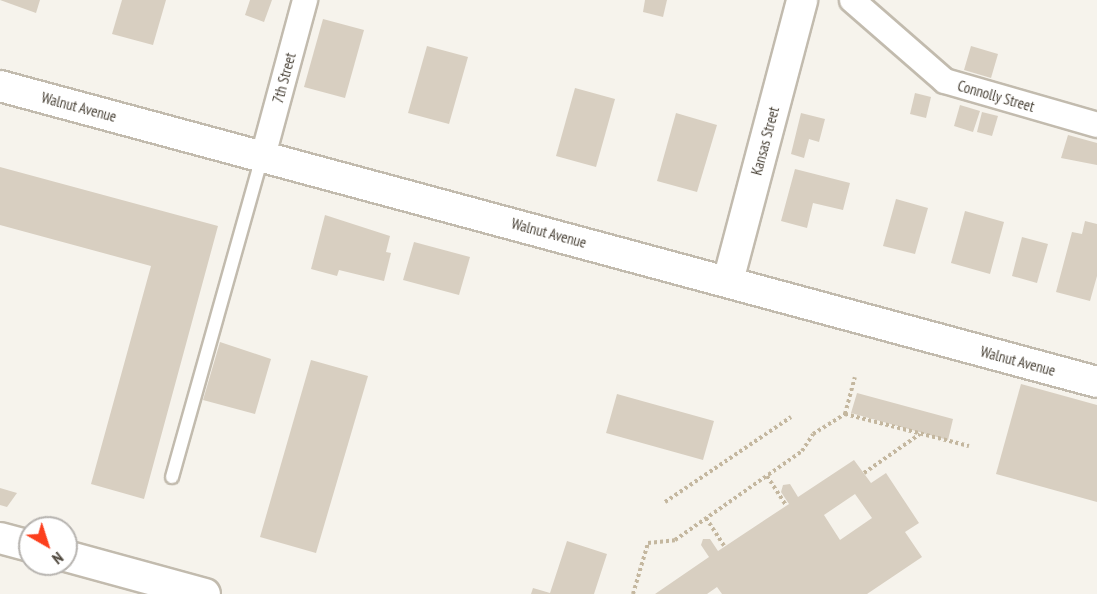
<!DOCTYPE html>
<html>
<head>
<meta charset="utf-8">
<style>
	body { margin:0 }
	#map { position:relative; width:1097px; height:594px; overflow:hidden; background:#f6f3ec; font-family:"PT Sans Narrow",sans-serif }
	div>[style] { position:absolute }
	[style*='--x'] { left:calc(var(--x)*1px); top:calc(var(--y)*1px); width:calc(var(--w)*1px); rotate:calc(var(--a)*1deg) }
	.building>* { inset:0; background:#d8cfc1 }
	.path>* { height:4px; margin-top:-2px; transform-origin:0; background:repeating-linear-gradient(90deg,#c4b79f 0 3px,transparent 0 6px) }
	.roads { filter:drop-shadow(2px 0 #c2bbae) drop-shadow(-2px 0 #c2bbae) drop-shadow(0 2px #c2bbae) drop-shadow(0 -2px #c2bbae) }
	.service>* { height:12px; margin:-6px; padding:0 6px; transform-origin:6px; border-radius:6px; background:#fff }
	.minor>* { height:24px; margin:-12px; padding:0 12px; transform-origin:12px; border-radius:12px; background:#fff }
	.tertiary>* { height:30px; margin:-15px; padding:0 15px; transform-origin:15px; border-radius:15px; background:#fff }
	span { translate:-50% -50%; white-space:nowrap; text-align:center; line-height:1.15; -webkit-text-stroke:4.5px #fff; paint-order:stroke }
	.street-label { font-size:15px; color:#4b4439 }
	.north { position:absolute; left:18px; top:516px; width:60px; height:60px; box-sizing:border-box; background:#fff; border:2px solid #b7b4b0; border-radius:50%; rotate:141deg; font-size:16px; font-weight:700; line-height:24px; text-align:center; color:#4b4439 }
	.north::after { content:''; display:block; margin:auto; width:21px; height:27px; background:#fc3f1d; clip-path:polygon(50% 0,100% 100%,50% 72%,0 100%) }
</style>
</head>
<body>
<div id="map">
	<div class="building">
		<i style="clip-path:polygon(0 0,40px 0,36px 13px)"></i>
		<i style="clip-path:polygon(122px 0,166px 0,153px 45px,112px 34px)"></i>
		<i style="clip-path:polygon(250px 0,272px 0,264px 22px,245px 15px)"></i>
		<i style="clip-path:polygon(645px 0,667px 0,663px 17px,643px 12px)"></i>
		<i style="clip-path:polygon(323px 19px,364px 30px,345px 98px,304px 87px)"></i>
		<i style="clip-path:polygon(427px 46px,468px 57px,449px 124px,408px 113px)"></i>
		<i style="clip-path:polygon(971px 46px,998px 54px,991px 78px,964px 70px)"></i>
		<i style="clip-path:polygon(575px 88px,615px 99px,596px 167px,556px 156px)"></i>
		<i style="clip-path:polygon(915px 93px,931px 97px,926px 118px,910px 114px)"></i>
		<i style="clip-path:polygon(960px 105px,980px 111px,973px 132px,954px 126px)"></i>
		<i style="clip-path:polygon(982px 112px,998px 116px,992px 136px,977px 132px)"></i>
		<i style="clip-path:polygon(676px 113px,717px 125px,697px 192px,657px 181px)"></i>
		<i style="clip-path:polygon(801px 113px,825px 119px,819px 142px,809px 139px,804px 158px,791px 154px)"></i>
		<i style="clip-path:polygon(1068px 135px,1097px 143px,1097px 165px,1061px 158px)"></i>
		<i style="clip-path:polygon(0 167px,218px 226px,144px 499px,91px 484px,151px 266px,0 225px)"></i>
		<i style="clip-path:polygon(795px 169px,850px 183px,843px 210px,813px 203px,807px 228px,781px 221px)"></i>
		<i style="clip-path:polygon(896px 199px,928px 208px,915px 254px,883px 246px)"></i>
		<i style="clip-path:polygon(965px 211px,1004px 222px,990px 274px,951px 263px)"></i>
		<i style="clip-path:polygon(325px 215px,390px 236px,386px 252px,391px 253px,384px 281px,339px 270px,337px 276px,311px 269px)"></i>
		<i style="clip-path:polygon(1085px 221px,1097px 224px,1097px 276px,1090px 301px,1056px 292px,1072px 232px,1082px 234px)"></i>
		<i style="clip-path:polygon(1022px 237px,1048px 244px,1037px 283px,1012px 276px)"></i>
		<i style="clip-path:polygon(414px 242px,470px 257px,459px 295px,403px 280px)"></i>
		<i style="clip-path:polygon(220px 342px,271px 359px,255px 414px,203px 400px)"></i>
		<i style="clip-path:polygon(311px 360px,368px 376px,316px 553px,260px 537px)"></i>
		<i style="clip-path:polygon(1021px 384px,1097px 405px,1097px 502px,996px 474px)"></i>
		<i style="clip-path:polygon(857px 393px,953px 419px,948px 440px,851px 413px)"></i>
		<i style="clip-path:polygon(617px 394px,714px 421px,703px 460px,606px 433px)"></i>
		<i style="clip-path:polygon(evenodd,854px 460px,871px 483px,886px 473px,919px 523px,905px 532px,922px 557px,867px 594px,722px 594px,717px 587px,707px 594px,655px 594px,709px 557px,701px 545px,703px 539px,710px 539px,718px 551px,789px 504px,781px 492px,783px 485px,790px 484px,798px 497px,854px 460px,855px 494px,872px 518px,840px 540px,824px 515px,855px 494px)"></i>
		<i style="clip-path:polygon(0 488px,17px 493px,7px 507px,0 505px)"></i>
		<i style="clip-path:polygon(567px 541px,607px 554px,594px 594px,531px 594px,533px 588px,550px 593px)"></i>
	</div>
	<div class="path">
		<i style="--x:845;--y:414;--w:128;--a:14.5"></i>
		<i style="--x:864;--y:473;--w:68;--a:-34.9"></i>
		<i style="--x:767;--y:476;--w:35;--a:57"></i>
		<i style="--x:665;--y:502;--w:152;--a:-34"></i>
		<i style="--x:706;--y:518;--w:33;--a:57"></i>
		<i style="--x:633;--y:594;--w:53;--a:-73.6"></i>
		<i style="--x:648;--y:543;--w:27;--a:-6"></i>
		<i style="--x:675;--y:540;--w:155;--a:-35"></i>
		<i style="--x:802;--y:451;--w:20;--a:-57"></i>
		<i style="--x:813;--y:434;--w:38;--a:-32"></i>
		<i style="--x:845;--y:414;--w:38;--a:-75"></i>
	</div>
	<div class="roads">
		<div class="service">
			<i style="--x:172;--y:477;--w:332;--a:-74.3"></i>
		</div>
		<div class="minor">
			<i style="--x:852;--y:0;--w:123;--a:41.1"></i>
			<i style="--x:945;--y:81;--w:158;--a:16.1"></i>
			<i style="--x:263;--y:156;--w:162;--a:-74.9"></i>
		</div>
		<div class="tertiary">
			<i style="--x:0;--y:86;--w:1136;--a:15.1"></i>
			<i style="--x:728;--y:281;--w:291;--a:-75.2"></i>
			<i style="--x:0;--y:538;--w:31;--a:15"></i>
			<i style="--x:66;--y:556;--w:144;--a:15.3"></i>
		</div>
	</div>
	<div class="street-label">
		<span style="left:284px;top:78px;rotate:-75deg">7th Street</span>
		<span style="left:996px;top:96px;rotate:16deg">Connolly Street</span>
		<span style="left:79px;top:107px;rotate:15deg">Walnut Avenue</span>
		<span style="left:765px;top:141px;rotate:-75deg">Kansas Street</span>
		<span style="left:549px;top:233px;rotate:15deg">Walnut Avenue</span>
		<span style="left:1018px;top:361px;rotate:15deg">Walnut Avenue</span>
	</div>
	<div class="north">N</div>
</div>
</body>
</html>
